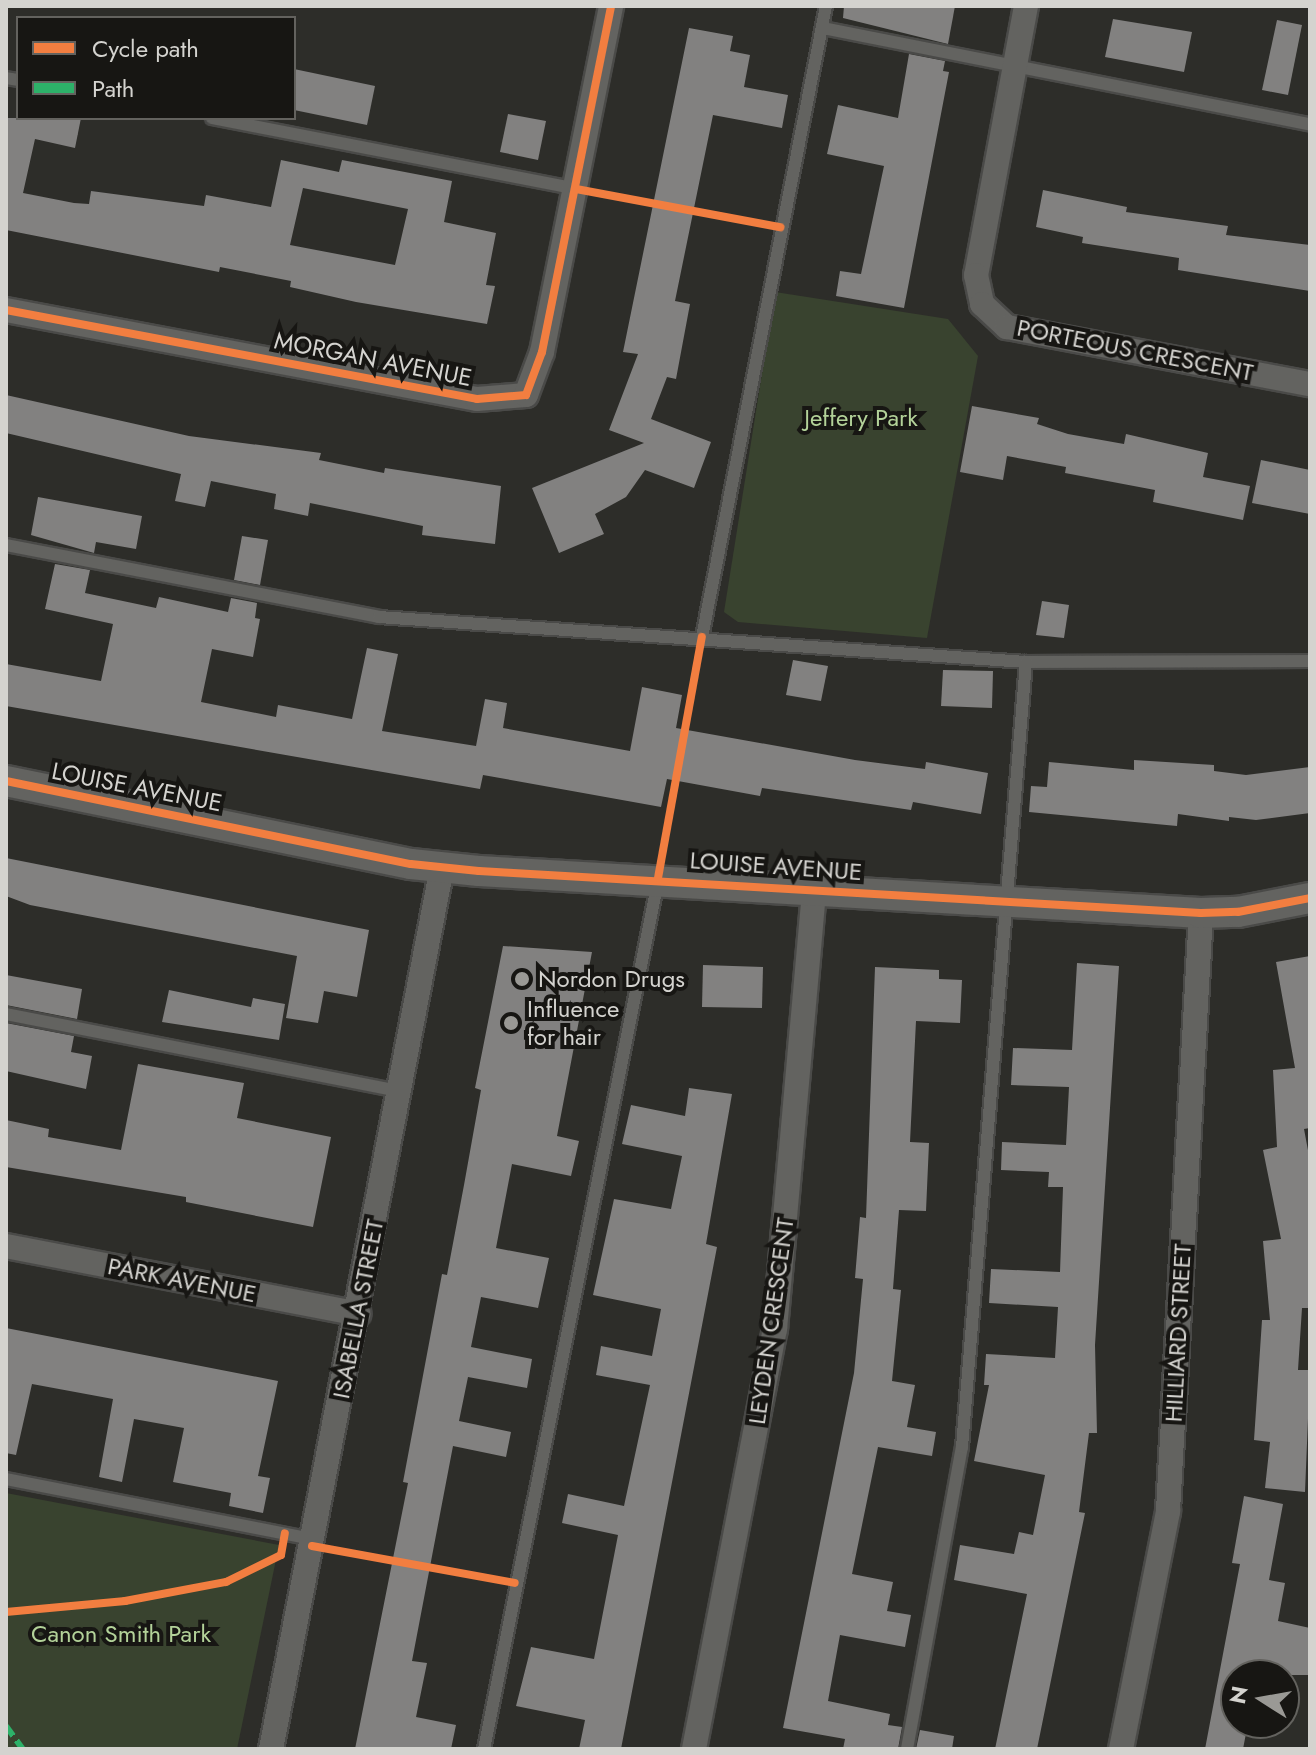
<!DOCTYPE html>
<html>
<head>
<meta charset="utf-8">
<style>
	body { margin:0 }
	#map { position:relative; width:1316px; height:1755px; overflow:hidden; background:#2d2d29; font-family:Jost,sans-serif }
	div>[style] { position:absolute }
	[style*='--x'] { left:calc(var(--x)*1px); top:calc(var(--y)*1px); width:calc(var(--w)*1px); rotate:calc(var(--a)*1deg) }
	.green>* { inset:0; background:#39432f }
	.building>* { inset:0; background:#828180 }
	.roads { filter:drop-shadow(2px 0 #4a4a48) drop-shadow(-2px 0 #4a4a48) drop-shadow(0 2px #4a4a48) drop-shadow(0 -2px #4a4a48) }
	.service>* { height:12px; margin:-6px; padding:0 6px; transform-origin:6px; border-radius:6px; background:#636360 }
	.minor>* { height:24px; margin:-12px; padding:0 12px; transform-origin:12px; border-radius:12px; background:#636360 }
	.tertiary>* { height:30px; margin:-15px; padding:0 15px; transform-origin:15px; border-radius:15px; background:#636360 }
	.quiet>* { height:6px; margin-top:-3px; transform-origin:0; background:repeating-linear-gradient(90deg,#2db169 0 12px,transparent 0 18px) }
	.cycleway>* { height:8px; margin:-4px; padding:0 4px; transform-origin:4px; border-radius:4px; background:#f27e40 }
	.dots>* { width:22px; height:22px; translate:-50% -50%; box-sizing:border-box; border:4px solid #171613; border-radius:50% }
	span { translate:-50% -50%; white-space:nowrap; text-align:center; line-height:1.15; -webkit-text-stroke:8px #171613; paint-order:stroke }
	.street-label { font-size:24px; color:#d4d3cf }
	.park-label { font-size:24px; color:#b3d299 }
	.poi-label { font-size:24px; color:#d4d3cf }
	.left { translate:0 -50%; text-align:left }
	.frame { position:absolute; inset:0; border:8px solid #d4d3cf; pointer-events:none }
	.legend { position:absolute; left:16px; top:16px; width:280px; height:104px; box-sizing:border-box; background:#171613; border:2px solid #63625e; margin:0; padding:10px 14px; list-style:none; font-size:24px; color:#d4d3cf }
	.legend li { display:flex; align-items:center; gap:16px; height:40px }
	.legend b { width:40px; border:2px solid #63625e }
	.north { position:absolute; left:1220px; top:1659px; width:80px; height:80px; box-sizing:border-box; background:#171613; border:2px solid #63625e; border-radius:50%; rotate:281deg; font-size:22px; font-weight:700; line-height:32px; text-align:center; color:#d4d3cf }
	.north::after { content:''; display:block; margin:auto; width:28px; height:36px; background:#9a9995; clip-path:polygon(50% 0,100% 100%,50% 72%,0 100%) }
</style>
</head>
<body>
<div id="map">
	<div class="green">
		<i style="clip-path:polygon(775px 292px,948px 319px,978px 356px,927px 638px,738px 622px,724px 612px)"></i>
		<i style="clip-path:polygon(6px 1493px,279px 1545px,237px 1749px,6px 1749px)"></i>
	</div>
	<div class="building">
		<i style="clip-path:polygon(844px 6px,955px 6px,948px 44px,843px 18px)"></i>
		<i style="clip-path:polygon(1113px 19px,1192px 32px,1184px 72px,1105px 57px)"></i>
		<i style="clip-path:polygon(1277px 20px,1302px 25px,1288px 95px,1262px 90px)"></i>
		<i style="clip-path:polygon(689px 28px,733px 36px,730px 51px,750px 55px,744px 87px,788px 95px,782px 128px,713px 115px,675px 301px,690px 304px,676px 379px,667px 377px,651px 419px,711px 442px,694px 488px,645px 470px,626px 497px,595px 514px,604px 534px,559px 553px,532px 488px,644px 443px,609px 430px,638px 354px,623px 352px)"></i>
		<i style="clip-path:polygon(909px 54px,945px 61px,943px 71px,949px 72px,904px 308px,836px 296px,840px 271px,861px 274px,884px 166px,827px 154px,838px 105px,898px 118px)"></i>
		<i style="clip-path:polygon(294px 69px,375px 86px,367px 125px,294px 110px)"></i>
		<i style="clip-path:polygon(508px 114px,546px 121px,538px 160px,500px 152px)"></i>
		<i style="clip-path:polygon(evenodd,6px 118px,81px 118px,75px 148px,35px 139px,23px 193px,74px 203px,89px 204px,91px 191px,204px 206px,206px 195px,271px 207px,281px 160px,339px 172px,342px 160px,452px 181px,444px 222px,496px 233px,486px 285px,495px 286px,487px 324px,356px 302px,290px 287px,291px 281px,220px 267px,219px 272px,6px 230px,6px 118px,303px 188px,408px 209px,395px 265px,290px 245px,303px 188px)"></i>
		<i style="clip-path:polygon(1043px 190px,1127px 207px,1126px 212px,1228px 226px,1226px 235px,1310px 245px,1310px 291px,1178px 270px,1179px 258px,1082px 243px,1083px 237px,1036px 227px)"></i>
		<i style="clip-path:polygon(6px 395px,189px 436px,321px 453px,319px 460px,384px 473px,385px 468px,501px 486px,495px 544px,422px 535px,423px 526px,310px 503px,308px 516px,274px 509px,276px 494px,211px 481px,205px 507px,175px 501px,181px 474px,6px 433px)"></i>
		<i style="clip-path:polygon(972px 406px,1039px 418px,1037px 424px,1068px 434px,1124px 444px,1126px 434px,1208px 453px,1203px 477px,1250px 486px,1243px 520px,1153px 502px,1155px 490px,1065px 473px,1066px 467px,1007px 456px,1003px 480px,960px 472px)"></i>
		<i style="clip-path:polygon(1261px 460px,1310px 470px,1310px 514px,1252px 503px)"></i>
		<i style="clip-path:polygon(38px 497px,142px 516px,136px 549px,96px 542px,94px 553px,31px 535px)"></i>
		<i style="clip-path:polygon(242px 536px,268px 540px,260px 585px,234px 580px)"></i>
		<i style="clip-path:polygon(55px 564px,90px 570px,85px 593px,156px 608px,159px 597px,228px 612px,231px 598px,257px 603px,255px 618px,260px 619px,253px 657px,212px 649px,201px 702px,276px 717px,278px 705px,352px 719px,367px 648px,398px 654px,382px 731px,476px 746px,485px 699px,507px 703px,503px 728px,630px 751px,642px 687px,682px 695px,676px 728px,855px 760px,925px 769px,926px 762px,988px 773px,981px 814px,913px 802px,911px 810px,762px 788px,760px 796px,667px 779px,661px 807px,483px 775px,480px 789px,6px 706px,6px 664px,101px 681px,113px 624px,45px 609px)"></i>
		<i style="clip-path:polygon(1042px 601px,1069px 605px,1064px 638px,1036px 635px)"></i>
		<i style="clip-path:polygon(793px 660px,828px 666px,821px 701px,786px 695px)"></i>
		<i style="clip-path:polygon(943px 670px,993px 671px,992px 708px,941px 706px)"></i>
		<i style="clip-path:polygon(1134px 760px,1214px 765px,1214px 771px,1246px 775px,1310px 767px,1310px 813px,1256px 820px,1229px 817px,1229px 821px,1178px 814px,1177px 826px,1029px 812px,1031px 786px,1047px 787px,1049px 762px,1134px 770px)"></i>
		<i style="clip-path:polygon(6px 858px,369px 930px,357px 997px,324px 991px,318px 1023px,286px 1018px,297px 956px,30px 905px,6px 896px)"></i>
		<i style="clip-path:polygon(503px 946px,592px 952px,557px 1136px,579px 1141px,571px 1176px,512px 1164px,496px 1248px,549px 1258px,538px 1308px,481px 1297px,471px 1347px,532px 1359px,527px 1388px,468px 1377px,459px 1421px,511px 1432px,506px 1457px,453px 1446px,412px 1661px,427px 1663px,416px 1717px,456px 1725px,451px 1749px,355px 1749px,408px 1483px,403px 1482px,442px 1274px,447px 1275px,464px 1185px,481px 1090px,475px 1088px)"></i>
		<i style="clip-path:polygon(1310px 956px,1310px 1128px,1304px 1129px,1310px 1161px,1310px 1308px,1302px 1308px,1298px 1370px,1310px 1370px,1305px 1492px,1265px 1488px,1270px 1442px,1254px 1440px,1262px 1320px,1270px 1320px,1263px 1241px,1281px 1239px,1263px 1150px,1277px 1147px,1273px 1070px,1295px 1068px,1276px 962px)"></i>
		<i style="clip-path:polygon(1077px 963px,1119px 966px,1095px 1345px,1097px 1433px,1089px 1433px,1079px 1512px,1085px 1513px,1037px 1749px,995px 1749px,1027px 1594px,954px 1580px,960px 1545px,1014px 1554px,1019px 1532px,1033px 1535px,1045px 1475px,974px 1461px,989px 1385px,984px 1385px,986px 1354px,1055px 1358px,1058px 1307px,989px 1303px,991px 1269px,1060px 1272px,1063px 1187px,1048px 1187px,1049px 1172px,1001px 1170px,1002px 1142px,1066px 1145px,1069px 1087px,1011px 1085px,1013px 1048px,1072px 1050px)"></i>
		<i style="clip-path:polygon(703px 965px,763px 967px,762px 1008px,702px 1007px)"></i>
		<i style="clip-path:polygon(875px 967px,939px 970px,939px 979px,962px 980px,960px 1023px,916px 1021px,910px 1142px,929px 1143px,926px 1211px,899px 1210px,893px 1289px,901px 1290px,892px 1381px,915px 1385px,907px 1427px,936px 1432px,932px 1456px,878px 1447px,852px 1574px,893px 1582px,887px 1611px,911px 1615px,905px 1647px,840px 1635px,828px 1701px,890px 1714px,888px 1725px,902px 1727px,898px 1749px,843px 1749px,845px 1739px,783px 1728px,854px 1373px,863px 1279px,855px 1278px,860px 1217px,866px 1218px)"></i>
		<i style="clip-path:polygon(6px 975px,82px 989px,77px 1019px,6px 1005px)"></i>
		<i style="clip-path:polygon(169px 990px,251px 1007px,253px 998px,285px 1004px,279px 1040px,162px 1022px)"></i>
		<i style="clip-path:polygon(6px 1023px,74px 1036px,71px 1052px,92px 1056px,86px 1089px,6px 1071px)"></i>
		<i style="clip-path:polygon(138px 1064px,244px 1083px,237px 1118px,331px 1137px,313px 1227px,186px 1202px,186px 1197px,6px 1167px,6px 1120px,49px 1129px,48px 1137px,121px 1150px)"></i>
		<i style="clip-path:polygon(689px 1088px,732px 1094px,706px 1244px,717px 1247px,621px 1749px,579px 1749px,585px 1720px,516px 1706px,531px 1647px,594px 1659px,618px 1535px,562px 1523px,568px 1494px,624px 1506px,650px 1385px,596px 1375px,601px 1346px,652px 1356px,661px 1309px,593px 1295px,614px 1199px,671px 1209px,682px 1156px,622px 1144px,631px 1105px,685px 1116px)"></i>
		<i style="clip-path:polygon(6px 1328px,278px 1381px,258px 1476px,270px 1478px,263px 1513px,229px 1506px,231px 1493px,173px 1482px,184px 1428px,134px 1419px,122px 1482px,99px 1477px,113px 1399px,32px 1384px,16px 1455px,6px 1453px)"></i>
		<i style="clip-path:polygon(1244px 1496px,1283px 1504px,1269px 1580px,1285px 1583px,1278px 1621px,1310px 1628px,1310px 1675px,1236px 1675px,1236px 1723px,1248px 1723px,1243px 1749px,1205px 1749px,1240px 1564px,1232px 1563px)"></i>
		<i style="clip-path:polygon(920px 1730px,954px 1736px,952px 1749px,916px 1749px)"></i>
	</div>
	<div class="roads">
		<div class="service">
			<i style="--x:823;--y:28;--w:496;--a:11.2"></i>
			<i style="--x:6;--y:78;--w:12;--a:9"></i>
			<i style="--x:212;--y:118;--w:371;--a:11"></i>
			<i style="--x:6;--y:545;--w:380;--a:10.9"></i>
			<i style="--x:379;--y:617;--w:649;--a:3.98"></i>
			<i style="--x:1026;--y:662;--w:284;--a:-0.2"></i>
			<i style="--x:702;--y:637;--w:643;--a:-78.88"></i>
			<i style="--x:6;--y:1014;--w:400;--a:11.1"></i>
			<i style="--x:6;--y:1479;--w:313;--a:11.1"></i>
			<i style="--x:484;--y:1749;--w:885;--a:-78.66"></i>
			<i style="--x:907;--y:1749;--w:307;--a:-79.7"></i>
			<i style="--x:962;--y:1447;--w:788;--a:-85.34"></i>
		</div>
		<div class="minor">
			<i style="--x:1026;--y:6;--w:274;--a:100.5"></i>
			<i style="--x:976;--y:275;--w:30;--a:78"></i>
			<i style="--x:982;--y:304;--w:34;--a:43"></i>
			<i style="--x:1007;--y:327;--w:308;--a:10.7"></i>
			<i style="--x:6;--y:310;--w:479;--a:10.7"></i>
			<i style="--x:477;--y:399;--w:49;--a:-4.7"></i>
			<i style="--x:526;--y:395;--w:46;--a:-69.6"></i>
			<i style="--x:542;--y:352;--w:353;--a:-78.7"></i>
			<i style="--x:6;--y:1246;--w:359;--a:10.9"></i>
			<i style="--x:271;--y:1749;--w:897;--a:-79.02"></i>
			<i style="--x:694;--y:1749;--w:428;--a:-79.1"></i>
			<i style="--x:775;--y:1329;--w:443;--a:-84.9"></i>
			<i style="--x:1121;--y:1749;--w:243;--a:-78.8"></i>
			<i style="--x:1168;--y:1511;--w:599;--a:-86.84"></i>
		</div>
		<div class="tertiary">
			<i style="--x:6;--y:781;--w:413;--a:11.6"></i>
			<i style="--x:411;--y:864;--w:68;--a:5.9"></i>
			<i style="--x:479;--y:871;--w:723;--a:3.33"></i>
			<i style="--x:1201;--y:913;--w:37;--a:-2"></i>
			<i style="--x:1238;--y:912;--w:73;--a:-11"></i>
		</div>
	</div>
	<div class="quiet">
		<i style="--x:6;--y:1726;--w:29;--a:54"></i>
	</div>
	<div class="cycleway">
		<i style="--x:576;--y:189;--w:208;--a:10.6"></i>
		<i style="--x:6;--y:310;--w:479;--a:10.7"></i>
		<i style="--x:477;--y:399;--w:49;--a:-4.7"></i>
		<i style="--x:526;--y:395;--w:46;--a:-69.6"></i>
		<i style="--x:542;--y:352;--w:353;--a:-78.7"></i>
		<i style="--x:6;--y:781;--w:413;--a:11.6"></i>
		<i style="--x:411;--y:864;--w:68;--a:5.9"></i>
		<i style="--x:479;--y:871;--w:723;--a:3.33"></i>
		<i style="--x:1201;--y:913;--w:37;--a:-2"></i>
		<i style="--x:1238;--y:912;--w:73;--a:-11"></i>
		<i style="--x:658;--y:878;--w:245;--a:-79.7"></i>
		<i style="--x:312;--y:1546;--w:206;--a:10.3"></i>
		<i style="--x:6;--y:1612;--w:120;--a:-5.3"></i>
		<i style="--x:125;--y:1601;--w:103;--a:-10.7"></i>
		<i style="--x:226;--y:1582;--w:61;--a:-26.1"></i>
		<i style="--x:281;--y:1555;--w:22;--a:-80"></i>
	</div>
	<div class="dots">
		<i style="left:522px;top:979px;background:#9a9995"></i>
		<i style="left:511px;top:1023px;background:#9a9995"></i>
	</div>
	<div class="street-label">
		<span style="left:1135px;top:350px;rotate:11deg">PORTEOUS CRESCENT</span>
		<span style="left:373px;top:359px;rotate:11deg">MORGAN AVENUE</span>
		<span style="left:137px;top:787px;rotate:11deg">LOUISE AVENUE</span>
		<span style="left:776px;top:866px;rotate:4deg">LOUISE AVENUE</span>
		<span style="left:182px;top:1280px;rotate:11deg">PARK AVENUE</span>
		<span style="left:358px;top:1309px;rotate:-79deg">ISABELLA STREET</span>
		<span style="left:771px;top:1321px;rotate:-82deg">LEYDEN CRESCENT</span>
		<span style="left:1178px;top:1333px;rotate:-87deg">HILLIARD STREET</span>
	</div>
	<div class="park-label">
		<span style="left:861px;top:418px">Jeffery Park</span>
		<span style="left:121px;top:1634px">Canon Smith Park</span>
	</div>
	<div class="poi-label">
		<span class="left" style="left:538px;top:979px">Nordon Drugs</span>
		<span class="left" style="left:527px;top:1023px">Influence<br>for hair</span>
	</div>
	<div class="frame"></div>
	<ul class="legend">
	<li><b style="height:10px;background:#f27e40"></b>Cycle path</li>
	<li><b style="height:10px;background:#2db169"></b>Path</li>
	</ul>
	<div class="north">N</div>
</div>
</body>
</html>
